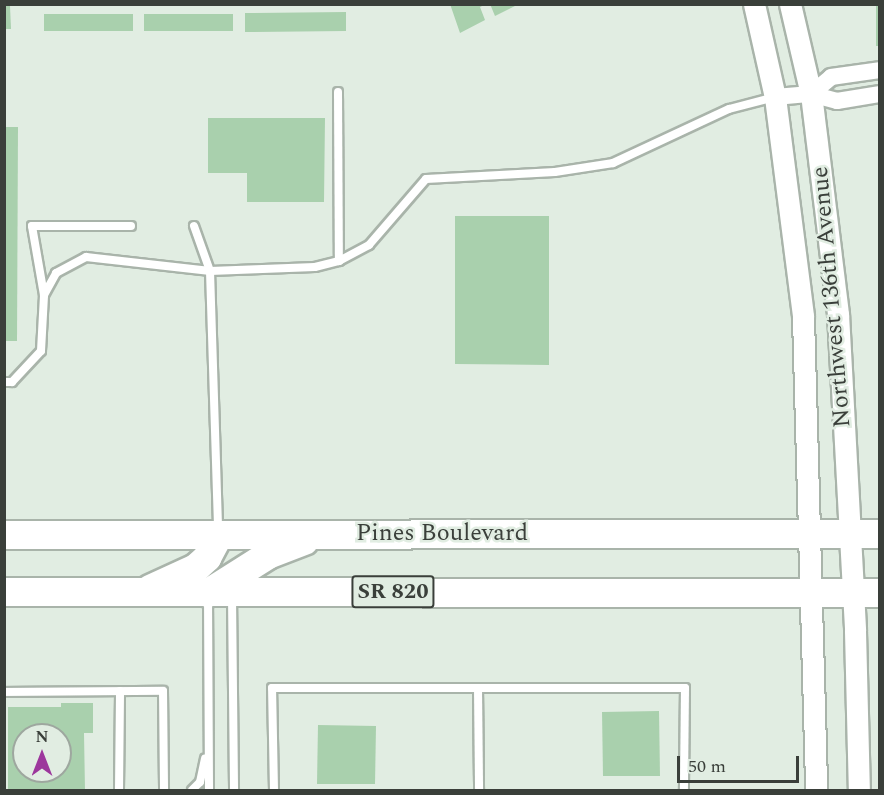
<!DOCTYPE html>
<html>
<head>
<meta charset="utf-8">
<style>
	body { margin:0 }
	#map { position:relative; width:884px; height:795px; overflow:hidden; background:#e1ede2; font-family:Spectral,serif }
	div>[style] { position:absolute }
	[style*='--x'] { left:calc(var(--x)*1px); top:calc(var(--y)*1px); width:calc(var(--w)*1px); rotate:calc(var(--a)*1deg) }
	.building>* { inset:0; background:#a9d0ad }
	.roads { filter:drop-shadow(2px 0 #a9b4aa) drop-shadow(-2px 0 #a9b4aa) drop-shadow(0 2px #a9b4aa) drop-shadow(0 -2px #a9b4aa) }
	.service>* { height:8px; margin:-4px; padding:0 4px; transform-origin:4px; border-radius:4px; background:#fff }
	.minor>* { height:16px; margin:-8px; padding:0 8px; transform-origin:8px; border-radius:8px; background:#fff }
	.tertiary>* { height:21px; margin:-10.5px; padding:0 10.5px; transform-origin:10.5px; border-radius:10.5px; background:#fff }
	.trunk>* { height:28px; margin:-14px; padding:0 14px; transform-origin:14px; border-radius:14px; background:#fff }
	span { translate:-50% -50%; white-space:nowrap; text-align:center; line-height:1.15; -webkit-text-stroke:5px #e1ede2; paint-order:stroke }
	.shield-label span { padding:2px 4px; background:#e1ede2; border:2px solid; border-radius:4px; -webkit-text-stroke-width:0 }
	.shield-label { font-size:22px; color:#3a3f3a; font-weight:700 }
	.street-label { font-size:24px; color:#3a3f3a }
	.frame { position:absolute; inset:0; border:6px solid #3a3f3a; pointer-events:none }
	.north { position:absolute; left:12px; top:723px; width:60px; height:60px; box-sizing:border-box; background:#e1ede2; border:2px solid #9ea79f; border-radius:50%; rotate:0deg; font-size:16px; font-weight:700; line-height:24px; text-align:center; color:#3a3f3a }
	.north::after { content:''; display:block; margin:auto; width:21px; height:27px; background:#9c379c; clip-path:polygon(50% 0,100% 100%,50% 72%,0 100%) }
	.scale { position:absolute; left:677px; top:756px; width:122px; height:27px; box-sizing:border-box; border:3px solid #3a3f3a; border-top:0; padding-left:8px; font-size:18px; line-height:21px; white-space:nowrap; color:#3a3f3a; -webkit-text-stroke:4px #e1ede2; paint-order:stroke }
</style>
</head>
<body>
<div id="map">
	<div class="building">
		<i style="clip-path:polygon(4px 4px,10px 6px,11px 29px,4px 29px)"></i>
		<i style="clip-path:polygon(450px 4px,486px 4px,480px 7px,485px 20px,460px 33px)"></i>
		<i style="clip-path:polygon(490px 4px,517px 4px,517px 5px,495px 16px)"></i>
		<i style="clip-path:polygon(876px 4px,880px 4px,880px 46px,876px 46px)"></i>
		<i style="clip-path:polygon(346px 12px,346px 31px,245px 32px,245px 13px)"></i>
		<i style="clip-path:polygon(44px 14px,133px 14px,133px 31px,44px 31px)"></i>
		<i style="clip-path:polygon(144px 14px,233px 14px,233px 31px,144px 31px)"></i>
		<i style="clip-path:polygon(208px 118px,325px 118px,324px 202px,247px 202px,247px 173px,208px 173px)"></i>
		<i style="clip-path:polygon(4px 127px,18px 127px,17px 341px,4px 341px)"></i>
		<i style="clip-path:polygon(455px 216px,549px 216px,549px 365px,455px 364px)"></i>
		<i style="clip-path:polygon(evenodd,61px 703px,93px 703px,93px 733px,84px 733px,85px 790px,8px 790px,8px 707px,61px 707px,61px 703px,24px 735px,60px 735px,60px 771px,24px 771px,24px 735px)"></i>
		<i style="clip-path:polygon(659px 711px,660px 776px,603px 776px,602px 712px)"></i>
		<i style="clip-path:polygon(318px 725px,376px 726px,375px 784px,317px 784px)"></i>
	</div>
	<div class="roads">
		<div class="service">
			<i style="--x:338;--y:92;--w:169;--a:89.7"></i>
			<i style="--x:194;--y:226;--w:48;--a:70.4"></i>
			<i style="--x:210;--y:271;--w:261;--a:88.2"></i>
			<i style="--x:44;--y:295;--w:70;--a:-99.9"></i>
			<i style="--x:32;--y:226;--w:99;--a:0"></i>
			<i style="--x:4;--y:382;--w:8;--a:0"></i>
			<i style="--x:12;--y:382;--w:42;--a:-46.9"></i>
			<i style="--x:41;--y:351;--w:56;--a:-86.9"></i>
			<i style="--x:44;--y:295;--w:25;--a:-61"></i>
			<i style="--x:56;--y:273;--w:34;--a:-28"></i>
			<i style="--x:86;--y:257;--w:125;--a:6.4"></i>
			<i style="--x:210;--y:271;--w:105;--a:-2.2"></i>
			<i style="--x:315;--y:267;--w:25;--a:-14"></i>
			<i style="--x:339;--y:261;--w:34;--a:-28"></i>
			<i style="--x:369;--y:245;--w:87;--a:-49.2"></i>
			<i style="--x:426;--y:179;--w:129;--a:-3.1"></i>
			<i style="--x:555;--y:172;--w:59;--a:-8.8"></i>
			<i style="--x:613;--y:163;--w:128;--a:-25"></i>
			<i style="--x:729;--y:109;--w:48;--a:-14.6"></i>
			<i style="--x:208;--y:596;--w:194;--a:89.7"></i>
			<i style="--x:232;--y:596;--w:194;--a:89.4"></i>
			<i style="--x:478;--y:688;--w:102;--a:89.4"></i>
			<i style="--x:4;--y:692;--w:159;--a:-0.4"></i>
			<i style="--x:163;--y:691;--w:99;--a:89.4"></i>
			<i style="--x:119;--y:790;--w:99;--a:-89.4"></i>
			<i style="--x:192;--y:790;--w:11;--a:-45"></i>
			<i style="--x:200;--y:782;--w:24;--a:-78"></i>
			<i style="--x:274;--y:790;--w:102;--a:-91.1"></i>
			<i style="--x:272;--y:688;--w:413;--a:0"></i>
			<i style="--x:685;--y:688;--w:102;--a:90.6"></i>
		</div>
		<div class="minor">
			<i style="--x:811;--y:94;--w:26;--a:-40"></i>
			<i style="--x:831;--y:77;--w:49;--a:-8.1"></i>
			<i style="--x:775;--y:97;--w:36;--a:-5"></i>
			<i style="--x:811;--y:94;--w:27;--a:15"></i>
			<i style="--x:837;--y:101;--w:44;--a:-9.2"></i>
		</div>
		<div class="tertiary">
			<i style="--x:754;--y:4;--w:95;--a:77.3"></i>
			<i style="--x:775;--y:97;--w:222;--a:82.7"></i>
			<i style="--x:803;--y:317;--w:473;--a:88.4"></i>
			<i style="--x:790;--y:4;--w:92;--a:76.9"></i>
			<i style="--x:811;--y:94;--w:222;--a:83"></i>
			<i style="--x:838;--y:314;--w:317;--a:86.9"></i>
			<i style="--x:855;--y:631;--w:159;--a:88.6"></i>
		</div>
		<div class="trunk">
			<i style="--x:4;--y:535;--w:876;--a:-0.07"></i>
			<i style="--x:150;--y:589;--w:51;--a:-24.5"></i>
			<i style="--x:196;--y:568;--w:15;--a:-42"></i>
			<i style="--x:207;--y:558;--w:26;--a:-62"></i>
			<i style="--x:4;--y:592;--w:876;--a:0.07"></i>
			<i style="--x:208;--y:593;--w:71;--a:-32.3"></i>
			<i style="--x:268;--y:555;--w:39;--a:-21"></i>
		</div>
	</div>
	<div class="shield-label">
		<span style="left:393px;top:592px">SR 820</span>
	</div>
	<div class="street-label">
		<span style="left:832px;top:297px;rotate:-95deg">Northwest 136th Avenue</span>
		<span style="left:442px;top:534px">Pines Boulevard</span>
	</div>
	<div class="frame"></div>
	<div class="north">N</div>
	<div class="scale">50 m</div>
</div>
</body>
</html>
